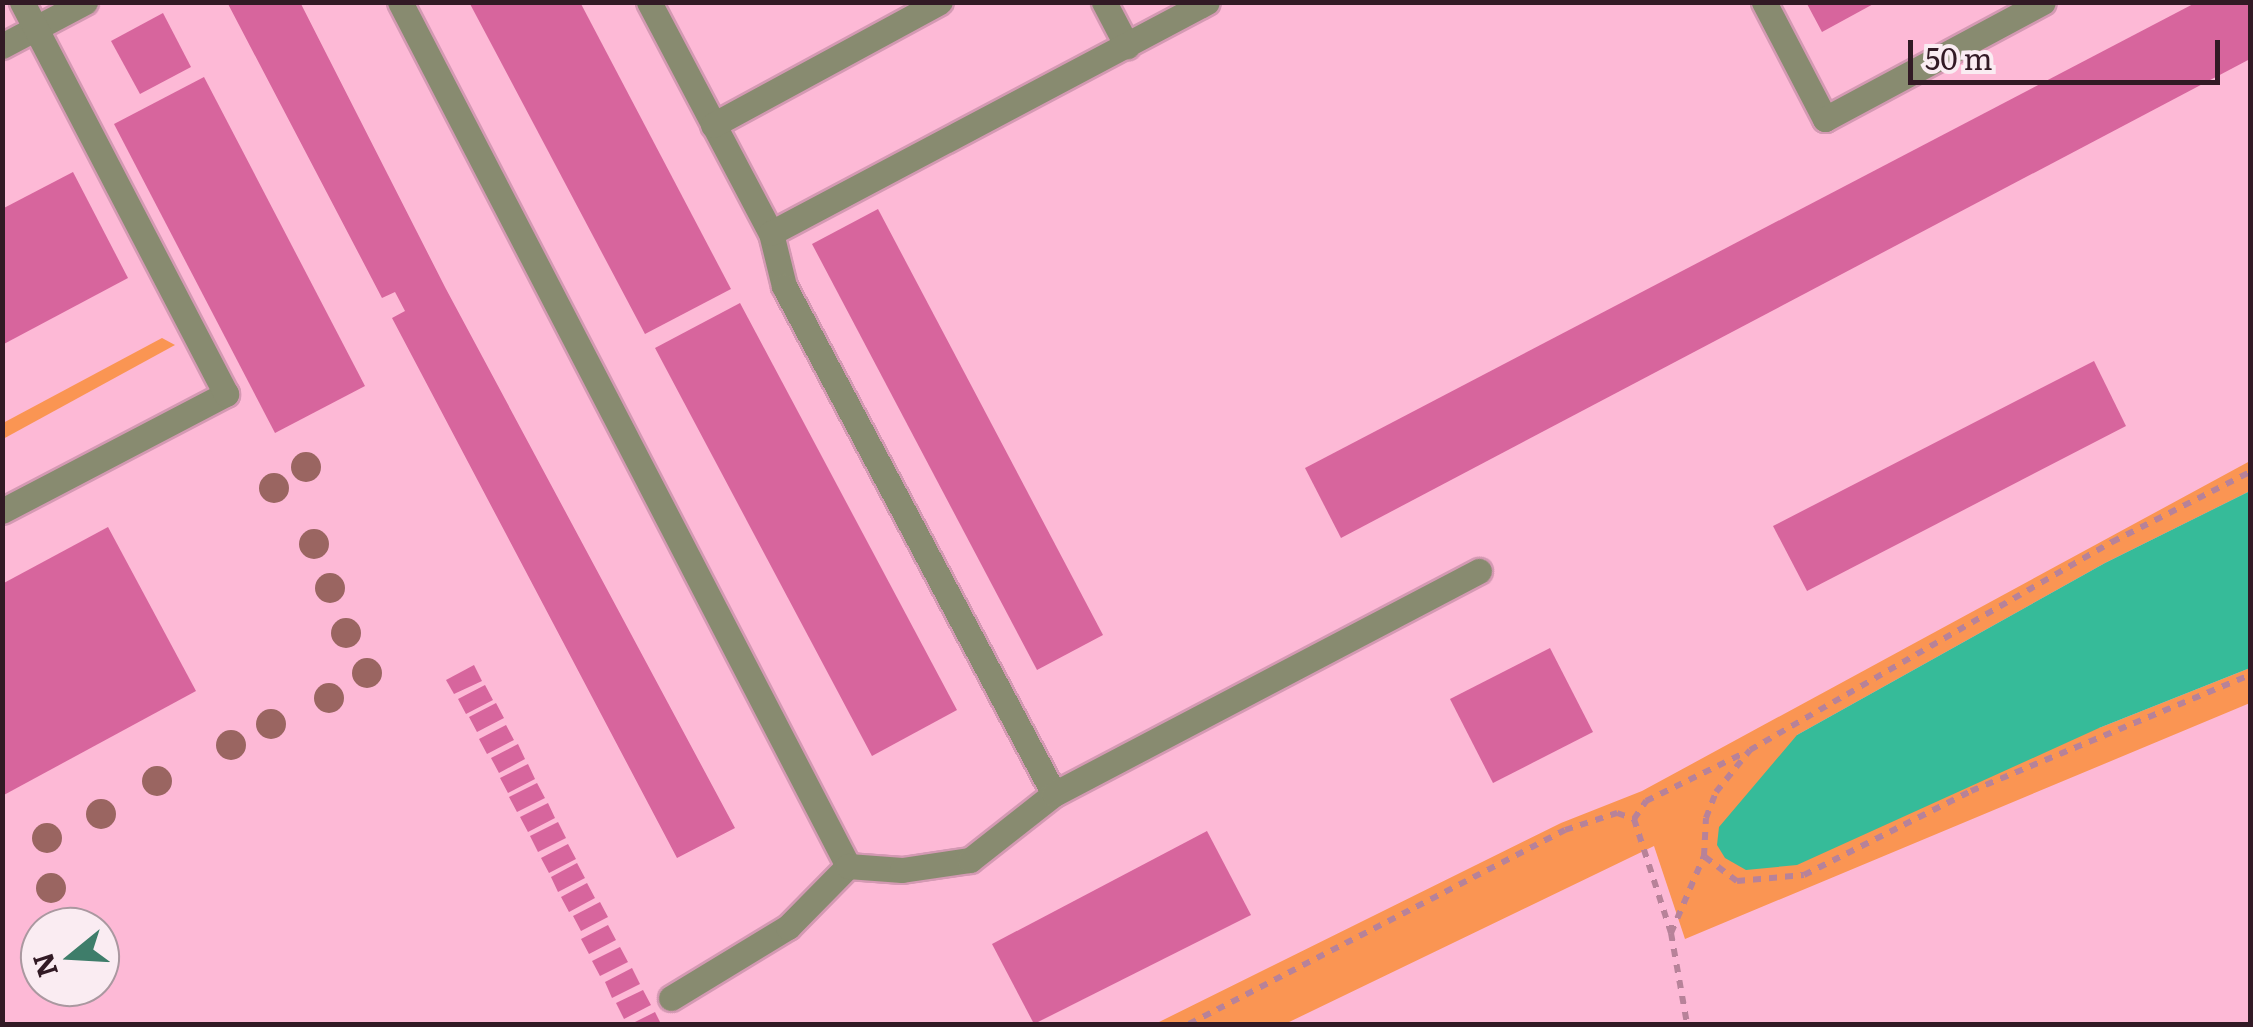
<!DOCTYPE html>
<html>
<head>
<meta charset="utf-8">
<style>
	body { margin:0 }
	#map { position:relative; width:2253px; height:1027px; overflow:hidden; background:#fdb9d6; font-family:Literata,serif }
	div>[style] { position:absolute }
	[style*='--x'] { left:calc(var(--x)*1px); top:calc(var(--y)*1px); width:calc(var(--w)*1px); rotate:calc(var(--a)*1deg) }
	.green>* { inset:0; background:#fa9553 }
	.water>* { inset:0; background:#36bb99 }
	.building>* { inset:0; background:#d7659d }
	.path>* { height:6px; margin-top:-3px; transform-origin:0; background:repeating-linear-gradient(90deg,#b78299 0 8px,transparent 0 16px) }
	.roads { filter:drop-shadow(2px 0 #d499b3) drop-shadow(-2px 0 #d499b3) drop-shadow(0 2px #d499b3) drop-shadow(0 -2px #d499b3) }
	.minor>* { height:25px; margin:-12.5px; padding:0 12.5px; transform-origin:12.5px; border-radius:12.5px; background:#888b70 }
	.trees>* { width:30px; height:30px; margin:-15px; border-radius:50%; background:#9a6561 }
	span { translate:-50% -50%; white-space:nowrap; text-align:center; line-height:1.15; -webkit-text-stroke:8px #faecf2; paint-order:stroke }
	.frame { position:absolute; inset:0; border:5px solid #321a25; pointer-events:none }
	.north { position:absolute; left:20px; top:907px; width:100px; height:100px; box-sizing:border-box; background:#faecf2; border:2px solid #aa98a0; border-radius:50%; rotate:252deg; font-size:28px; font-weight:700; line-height:40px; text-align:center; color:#321a25 }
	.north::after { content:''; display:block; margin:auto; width:35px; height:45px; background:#3e7d6a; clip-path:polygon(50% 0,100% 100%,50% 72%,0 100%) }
	.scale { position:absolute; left:1908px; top:40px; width:312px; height:45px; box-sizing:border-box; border:5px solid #321a25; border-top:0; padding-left:12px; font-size:30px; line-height:35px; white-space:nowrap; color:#321a25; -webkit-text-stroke:8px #faecf2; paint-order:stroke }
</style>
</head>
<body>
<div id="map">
	<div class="green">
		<i style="clip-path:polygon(162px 338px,175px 345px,3px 439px,3px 423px)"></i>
		<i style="clip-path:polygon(2250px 461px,2250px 491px,2105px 563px,1797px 735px,2099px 728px,2250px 668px,2250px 703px,1685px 939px,1654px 846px,1285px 1024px,1155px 1024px,1561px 823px,1642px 791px)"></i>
	</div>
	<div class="water">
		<i style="clip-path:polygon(2250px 491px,2250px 668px,2099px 728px,1797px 865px,1746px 870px,1725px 858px,1717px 845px,1719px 827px,1797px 735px,2105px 563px)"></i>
	</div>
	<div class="building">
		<i style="clip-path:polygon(227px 2px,300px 2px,446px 289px,735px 828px,677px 858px,392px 318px,405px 311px,395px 292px,382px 298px)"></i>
		<i style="clip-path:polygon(469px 2px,580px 2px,731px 289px,645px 334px)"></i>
		<i style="clip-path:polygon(1806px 2px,1877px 2px,1822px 32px)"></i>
		<i style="clip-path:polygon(2197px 2px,2250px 2px,2250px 59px,1341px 538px,1305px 468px)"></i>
		<i style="clip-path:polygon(163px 13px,191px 67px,140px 94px,111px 41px)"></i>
		<i style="clip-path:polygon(204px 77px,365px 386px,275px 433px,114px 124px)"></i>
		<i style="clip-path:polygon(73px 172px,128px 278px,2px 345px,2px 209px)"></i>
		<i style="clip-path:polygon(878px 209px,1103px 635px,1037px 670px,812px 244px)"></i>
		<i style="clip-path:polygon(740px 303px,957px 710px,872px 756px,655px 348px)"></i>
		<i style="clip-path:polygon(2094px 361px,2126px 426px,1807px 591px,1773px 526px)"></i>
		<i style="clip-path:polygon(108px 527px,196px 691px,2px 796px,2px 584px)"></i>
		<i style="clip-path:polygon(1550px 648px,1593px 732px,1493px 783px,1450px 699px)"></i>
		<i style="clip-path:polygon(474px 665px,482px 681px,454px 694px,446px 680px)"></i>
		<i style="clip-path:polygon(485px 685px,493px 700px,466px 714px,458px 699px)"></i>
		<i style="clip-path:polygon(496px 703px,504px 718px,477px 732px,469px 717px)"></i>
		<i style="clip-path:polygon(506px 725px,514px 740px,487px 754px,479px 739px)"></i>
		<i style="clip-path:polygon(518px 744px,525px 759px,499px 773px,491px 758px)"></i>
		<i style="clip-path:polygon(528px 764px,535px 779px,508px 793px,500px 778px)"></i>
		<i style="clip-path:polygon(537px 783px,545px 798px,517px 812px,509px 797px)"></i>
		<i style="clip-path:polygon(548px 803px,555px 818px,528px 832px,520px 817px)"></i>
		<i style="clip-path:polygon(558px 822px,566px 838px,538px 852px,530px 836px)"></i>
		<i style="clip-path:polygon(1207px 831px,1251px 915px,1034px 1024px,992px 944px)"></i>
		<i style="clip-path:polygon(568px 844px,576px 859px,549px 873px,541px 858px)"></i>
		<i style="clip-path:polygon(577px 863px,585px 878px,558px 892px,551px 877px)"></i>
		<i style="clip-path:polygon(587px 883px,595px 898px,569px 912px,561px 897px)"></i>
		<i style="clip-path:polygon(600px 902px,608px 917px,581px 931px,573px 916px)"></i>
		<i style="clip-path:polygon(608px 925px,616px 940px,589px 954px,581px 939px)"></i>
		<i style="clip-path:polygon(620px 947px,628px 962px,600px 976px,592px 961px)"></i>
		<i style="clip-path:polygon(632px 968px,640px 984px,612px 998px,605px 982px)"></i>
		<i style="clip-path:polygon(643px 990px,651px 1005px,624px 1019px,616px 1003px)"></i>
		<i style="clip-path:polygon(655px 1012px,661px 1024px,631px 1024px)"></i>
	</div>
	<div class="path">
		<i style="--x:1634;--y:819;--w:22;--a:-56"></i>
		<i style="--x:1646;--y:801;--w:111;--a:-26.1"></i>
		<i style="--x:1705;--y:857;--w:40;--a:37"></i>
		<i style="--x:1737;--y:881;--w:67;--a:-5.1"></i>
		<i style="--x:1804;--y:875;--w:187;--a:-26.7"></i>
		<i style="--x:1971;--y:791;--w:302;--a:-22.6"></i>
		<i style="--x:1671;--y:933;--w:84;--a:-66.8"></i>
		<i style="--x:1704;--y:856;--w:38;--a:-87"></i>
		<i style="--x:1706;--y:818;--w:28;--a:-69"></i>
		<i style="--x:1716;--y:792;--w:54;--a:-51"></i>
		<i style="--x:1750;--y:750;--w:418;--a:-29.9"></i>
		<i style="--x:2112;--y:542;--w:155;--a:-26.9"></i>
		<i style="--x:1189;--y:1024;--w:423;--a:-27.3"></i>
		<i style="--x:1565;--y:830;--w:55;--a:-18.1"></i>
		<i style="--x:1617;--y:813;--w:18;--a:19"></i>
		<i style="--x:1634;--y:819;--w:120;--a:72"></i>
		<i style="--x:1671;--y:933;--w:92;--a:80"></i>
	</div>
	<div class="roads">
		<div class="minor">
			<i style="--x:400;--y:2;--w:973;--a:62.59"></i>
			<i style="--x:649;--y:2;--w:261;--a:62.2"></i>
			<i style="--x:771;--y:233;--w:55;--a:76.2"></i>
			<i style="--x:784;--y:286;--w:575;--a:62.01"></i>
			<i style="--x:1104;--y:2;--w:50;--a:62.4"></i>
			<i style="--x:1764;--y:2;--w:132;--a:62.5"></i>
			<i style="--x:1825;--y:119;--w:247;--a:-28.2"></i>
			<i style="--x:2;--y:46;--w:94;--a:-27.9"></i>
			<i style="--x:713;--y:125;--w:258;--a:-28.5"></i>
			<i style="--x:771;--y:233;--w:493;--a:-27.9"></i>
			<i style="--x:2;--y:511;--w:253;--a:-27.6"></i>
			<i style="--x:226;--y:394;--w:442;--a:-117.5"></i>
			<i style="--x:671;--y:998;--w:137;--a:-31.3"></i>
			<i style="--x:788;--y:927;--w:86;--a:-45.5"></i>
			<i style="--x:848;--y:866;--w:54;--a:4.2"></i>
			<i style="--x:902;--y:870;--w:69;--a:-8.4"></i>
			<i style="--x:970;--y:860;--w:107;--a:-38.2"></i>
			<i style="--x:1054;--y:794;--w:480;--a:-27.7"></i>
		</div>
	</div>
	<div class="trees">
		<i style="left:306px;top:467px"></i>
		<i style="left:274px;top:488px"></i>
		<i style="left:314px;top:544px"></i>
		<i style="left:330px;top:588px"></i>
		<i style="left:346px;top:633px"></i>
		<i style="left:367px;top:673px"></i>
		<i style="left:329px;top:698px"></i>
		<i style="left:271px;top:724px"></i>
		<i style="left:231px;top:745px"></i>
		<i style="left:157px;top:781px"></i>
		<i style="left:101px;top:814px"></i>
		<i style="left:47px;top:838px"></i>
		<i style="left:51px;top:888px"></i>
	</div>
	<div class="frame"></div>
	<div class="north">N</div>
	<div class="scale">50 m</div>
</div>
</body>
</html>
